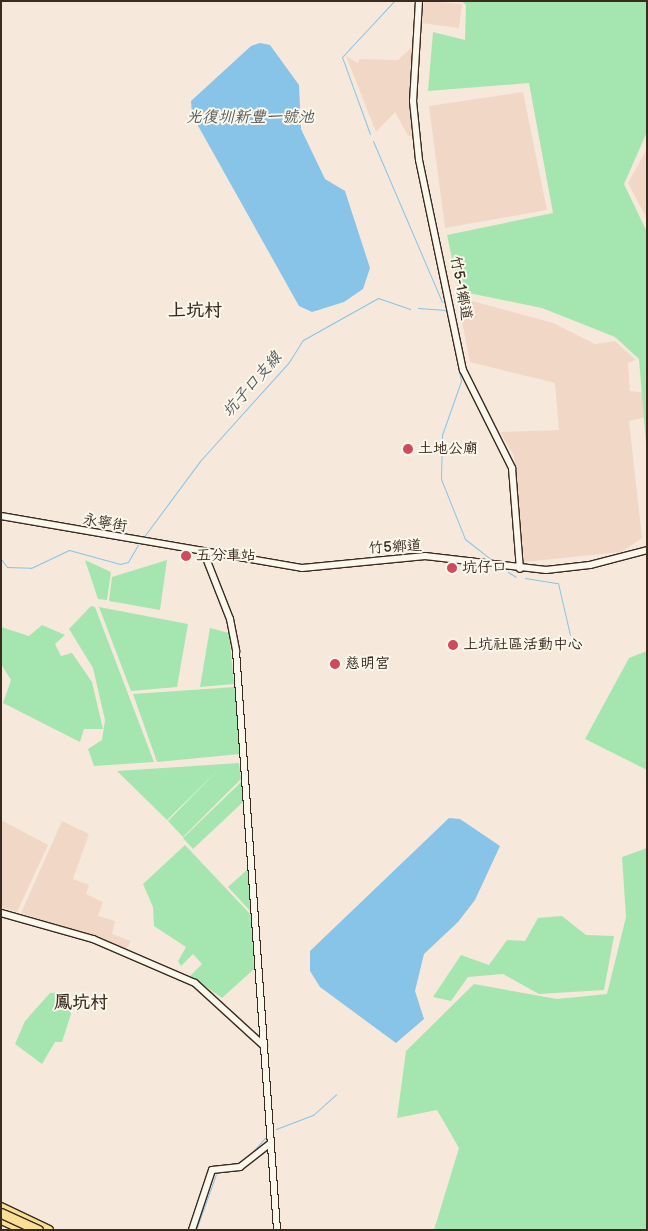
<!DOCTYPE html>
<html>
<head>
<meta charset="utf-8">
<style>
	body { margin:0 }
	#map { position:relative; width:648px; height:1231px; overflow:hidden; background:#f6e9db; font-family:"Balsamiq Sans","LXGW WenKai TC",sans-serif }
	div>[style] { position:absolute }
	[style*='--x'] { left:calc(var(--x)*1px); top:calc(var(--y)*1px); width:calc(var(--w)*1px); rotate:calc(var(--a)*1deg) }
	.built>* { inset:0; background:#f1d8c6 }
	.green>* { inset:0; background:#a5e6b0 }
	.water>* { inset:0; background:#87c4e7 }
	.stream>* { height:1px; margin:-0.5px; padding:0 0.5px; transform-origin:0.5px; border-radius:0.5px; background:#87c4e7 }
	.roads { filter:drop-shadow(1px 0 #3b2a1e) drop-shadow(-1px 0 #3b2a1e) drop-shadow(0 1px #3b2a1e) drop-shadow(0 -1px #3b2a1e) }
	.minor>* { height:6px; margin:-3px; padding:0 3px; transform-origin:3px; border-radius:3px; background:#fbf7ec }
	.major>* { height:8px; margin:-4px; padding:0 4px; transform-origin:4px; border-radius:4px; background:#f9df96 }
	.highway>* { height:9px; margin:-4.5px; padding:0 4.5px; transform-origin:4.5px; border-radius:4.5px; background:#f9df96 }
	.bridges { filter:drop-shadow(1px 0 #3b2a1e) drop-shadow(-1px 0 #3b2a1e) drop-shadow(0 1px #3b2a1e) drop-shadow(0 -1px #3b2a1e) }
	.highway-bridge>* { height:9px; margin:-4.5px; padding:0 4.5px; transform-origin:4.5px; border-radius:4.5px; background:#f9df96 }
	.dots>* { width:14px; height:14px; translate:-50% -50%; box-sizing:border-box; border:2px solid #fbf7ec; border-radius:50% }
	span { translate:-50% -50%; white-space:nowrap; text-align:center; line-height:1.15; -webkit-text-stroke:4px #fbf7ec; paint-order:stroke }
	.street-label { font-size:15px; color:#3b2a1e }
	.poi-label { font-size:15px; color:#3b2a1e }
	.left { translate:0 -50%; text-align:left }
	.water-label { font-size:16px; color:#52585a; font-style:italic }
	.quarter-label { font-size:18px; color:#3b2a1e; font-weight:700 }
	.frame { position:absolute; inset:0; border:2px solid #3b2a1e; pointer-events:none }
</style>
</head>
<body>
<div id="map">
	<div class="built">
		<i style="clip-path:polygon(424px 1px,462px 4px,459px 28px,421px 23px)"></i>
		<i style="clip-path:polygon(414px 45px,412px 136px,408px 136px,395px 112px,376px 132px,346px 56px,358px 63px,359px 59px,398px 60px)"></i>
		<i style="clip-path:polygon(523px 92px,547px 210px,445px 228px,429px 106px)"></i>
		<i style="clip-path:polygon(647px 149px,647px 219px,628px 183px)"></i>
		<i style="clip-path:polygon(457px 297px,553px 323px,595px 344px,615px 341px,636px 360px,628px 363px,630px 391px,647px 393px,647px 417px,629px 421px,642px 538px,621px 552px,524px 562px,514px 456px,500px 432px,559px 430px,555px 383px,470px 362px)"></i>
		<i style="clip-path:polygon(1px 820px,48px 845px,17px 912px,1px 907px)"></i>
		<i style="clip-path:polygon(62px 821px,89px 834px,73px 879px,89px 885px,86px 894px,103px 902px,98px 916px,115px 921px,112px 934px,131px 941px,126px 949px,21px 913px)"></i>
	</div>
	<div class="green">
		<i style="clip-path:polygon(461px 1px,647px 1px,647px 132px,624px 184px,647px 232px,647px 456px,639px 359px,615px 337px,542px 308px,459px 291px,447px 235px,553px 213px,529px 83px,428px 91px,433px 32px,465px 40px,466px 5px)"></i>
		<i style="clip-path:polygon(85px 560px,111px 572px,107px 600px,98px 599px)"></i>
		<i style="clip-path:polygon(167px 560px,160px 610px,109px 601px,112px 577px)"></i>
		<i style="clip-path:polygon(91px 606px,95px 607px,154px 762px,94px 766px,88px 749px,102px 740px,105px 720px,93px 668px,69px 629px)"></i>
		<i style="clip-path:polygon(99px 607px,188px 624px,177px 687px,131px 691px)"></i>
		<i style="clip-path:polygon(42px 625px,65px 635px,55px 644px,61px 656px,72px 653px,92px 682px,103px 729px,84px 729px,80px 742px,3px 703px,11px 680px,1px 664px,1px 627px,29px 636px)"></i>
		<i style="clip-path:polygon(210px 628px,229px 633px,234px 684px,200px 687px)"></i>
		<i style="clip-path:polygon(647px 651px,647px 770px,585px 739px,629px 658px)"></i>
		<i style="clip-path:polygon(235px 687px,240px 754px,157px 762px,133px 694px)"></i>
		<i style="clip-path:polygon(239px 763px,241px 779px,183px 837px,168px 821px,218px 770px,167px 820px,117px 771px)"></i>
		<i style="clip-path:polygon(242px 781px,243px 802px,193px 849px,183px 838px)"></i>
		<i style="clip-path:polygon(185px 845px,251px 915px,254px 969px,222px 998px,190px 976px,202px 964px,193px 954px,181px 966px,178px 961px,186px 947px,154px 926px,153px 907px,143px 884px)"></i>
		<i style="clip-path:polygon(647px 848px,647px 1230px,434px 1230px,459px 1148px,437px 1110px,397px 1118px,406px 1051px,474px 984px,557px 999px,607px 994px,626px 917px,622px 857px)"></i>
		<i style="clip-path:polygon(248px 869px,252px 913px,228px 887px)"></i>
		<i style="clip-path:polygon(562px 916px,586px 935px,614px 936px,604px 990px,539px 994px,503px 974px,468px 977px,451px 1001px,433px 997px,461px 955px,489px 965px,507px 940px,525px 941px,538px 918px)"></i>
		<i style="clip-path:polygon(62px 992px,71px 1014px,62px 1042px,55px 1042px,42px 1064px,15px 1044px,25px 1021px,50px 993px)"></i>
	</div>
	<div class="water">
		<i style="clip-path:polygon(260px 43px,270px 45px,299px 85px,301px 129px,325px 179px,345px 191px,370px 268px,363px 289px,344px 302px,312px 312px,299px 306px,192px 115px,191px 101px,251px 46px)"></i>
		<i style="clip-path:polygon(449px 818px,460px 819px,500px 846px,475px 900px,458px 922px,424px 954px,415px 991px,424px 1019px,396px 1043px,320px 987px,310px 971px,310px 951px)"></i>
	</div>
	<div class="stream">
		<i style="--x:370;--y:134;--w:82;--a:-110"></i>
		<i style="--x:342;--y:57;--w:76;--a:-47.1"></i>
		<i style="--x:373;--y:141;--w:175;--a:66.8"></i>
		<i style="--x:418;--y:308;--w:28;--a:4"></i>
		<i style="--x:447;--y:310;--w:72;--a:78.8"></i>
		<i style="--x:461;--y:381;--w:57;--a:109.4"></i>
		<i style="--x:442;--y:435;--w:44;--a:91.3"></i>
		<i style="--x:441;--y:479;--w:65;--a:68.2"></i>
		<i style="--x:465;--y:539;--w:37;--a:38"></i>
		<i style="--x:143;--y:538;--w:96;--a:-53.5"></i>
		<i style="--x:200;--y:461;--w:133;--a:-48"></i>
		<i style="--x:289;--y:362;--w:26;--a:-58"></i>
		<i style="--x:303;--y:340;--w:86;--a:-29.2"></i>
		<i style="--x:378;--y:298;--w:34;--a:19"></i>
		<i style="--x:1;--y:559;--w:10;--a:53"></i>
		<i style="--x:7;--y:567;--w:24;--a:2"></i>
		<i style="--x:31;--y:568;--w:42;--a:-25.3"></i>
		<i style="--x:69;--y:550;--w:53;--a:15.4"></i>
		<i style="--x:120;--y:564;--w:8;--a:-14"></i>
		<i style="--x:128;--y:562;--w:20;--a:-60"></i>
		<i style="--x:508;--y:572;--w:9;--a:32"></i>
		<i style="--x:525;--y:578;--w:33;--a:9"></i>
		<i style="--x:558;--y:583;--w:53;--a:77"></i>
		<i style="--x:276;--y:1129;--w:40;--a:-21"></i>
		<i style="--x:313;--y:1115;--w:31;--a:-42"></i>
		<i style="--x:247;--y:1158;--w:27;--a:-48"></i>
		<i style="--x:236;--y:1164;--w:9;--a:-27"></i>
		<i style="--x:219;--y:1166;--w:8;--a:-7"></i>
		<i style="--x:196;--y:1230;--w:59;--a:-70.3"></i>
	</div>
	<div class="roads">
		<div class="minor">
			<i style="--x:419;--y:1;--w:100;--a:93.4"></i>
			<i style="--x:413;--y:101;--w:59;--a:84.2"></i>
			<i style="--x:419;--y:160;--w:215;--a:78.2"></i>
			<i style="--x:463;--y:370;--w:110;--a:63.4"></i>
			<i style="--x:512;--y:468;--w:101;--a:85.5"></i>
			<i style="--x:1;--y:516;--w:305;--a:9.8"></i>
			<i style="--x:302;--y:568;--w:124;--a:-5.6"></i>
			<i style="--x:425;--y:556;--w:122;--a:6.6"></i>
			<i style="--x:546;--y:570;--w:44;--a:-6.5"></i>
			<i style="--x:590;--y:565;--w:59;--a:-14.7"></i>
			<i style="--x:204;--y:553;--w:71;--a:68.5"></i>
			<i style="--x:230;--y:619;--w:33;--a:79"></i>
			<i style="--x:236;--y:651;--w:580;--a:85.95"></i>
			<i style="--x:1;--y:913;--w:96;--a:15.8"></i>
			<i style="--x:93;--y:939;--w:111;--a:23.3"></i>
			<i style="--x:195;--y:983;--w:93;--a:42.4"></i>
			<i style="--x:192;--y:1230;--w:63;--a:-71.6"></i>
			<i style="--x:212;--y:1170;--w:28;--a:-6"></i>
			<i style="--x:240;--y:1167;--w:39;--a:-38"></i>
		</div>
		<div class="major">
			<i style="--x:1;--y:1207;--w:53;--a:25.6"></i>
		</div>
		<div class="highway">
			<i style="--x:1;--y:1219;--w:26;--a:25"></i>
		</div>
	</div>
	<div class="bridges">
		<div class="highway-bridge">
			<i style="--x:1;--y:1213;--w:41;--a:24.7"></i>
		</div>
	</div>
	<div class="dots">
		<i style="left:408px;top:449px;background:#d1495b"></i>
		<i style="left:186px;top:556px;background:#d1495b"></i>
		<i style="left:452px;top:568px;background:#d1495b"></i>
		<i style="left:453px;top:645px;background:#d1495b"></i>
		<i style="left:335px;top:664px;background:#d1495b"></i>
	</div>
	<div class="street-label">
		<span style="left:461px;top:288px;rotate:80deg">竹5-1鄉道</span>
		<span style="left:105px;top:523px;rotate:10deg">永寧街</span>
		<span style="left:395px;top:547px;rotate:-3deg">竹5鄉道</span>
	</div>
	<div class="poi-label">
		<span class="left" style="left:418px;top:449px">土地公廟</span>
		<span class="left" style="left:196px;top:556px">五分車站</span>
		<span class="left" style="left:462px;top:568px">坑仔口</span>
		<span class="left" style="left:463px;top:645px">上坑社區活動中心</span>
		<span class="left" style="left:345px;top:664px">慈明宮</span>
	</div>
	<div class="water-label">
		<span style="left:250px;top:118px">光復圳新豐一號池</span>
		<span style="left:253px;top:385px;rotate:-49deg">坑子口支線</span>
	</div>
	<div class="quarter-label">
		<span style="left:195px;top:311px">上坑村</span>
		<span style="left:81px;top:1003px">鳳坑村</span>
	</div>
	<div class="frame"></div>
</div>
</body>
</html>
